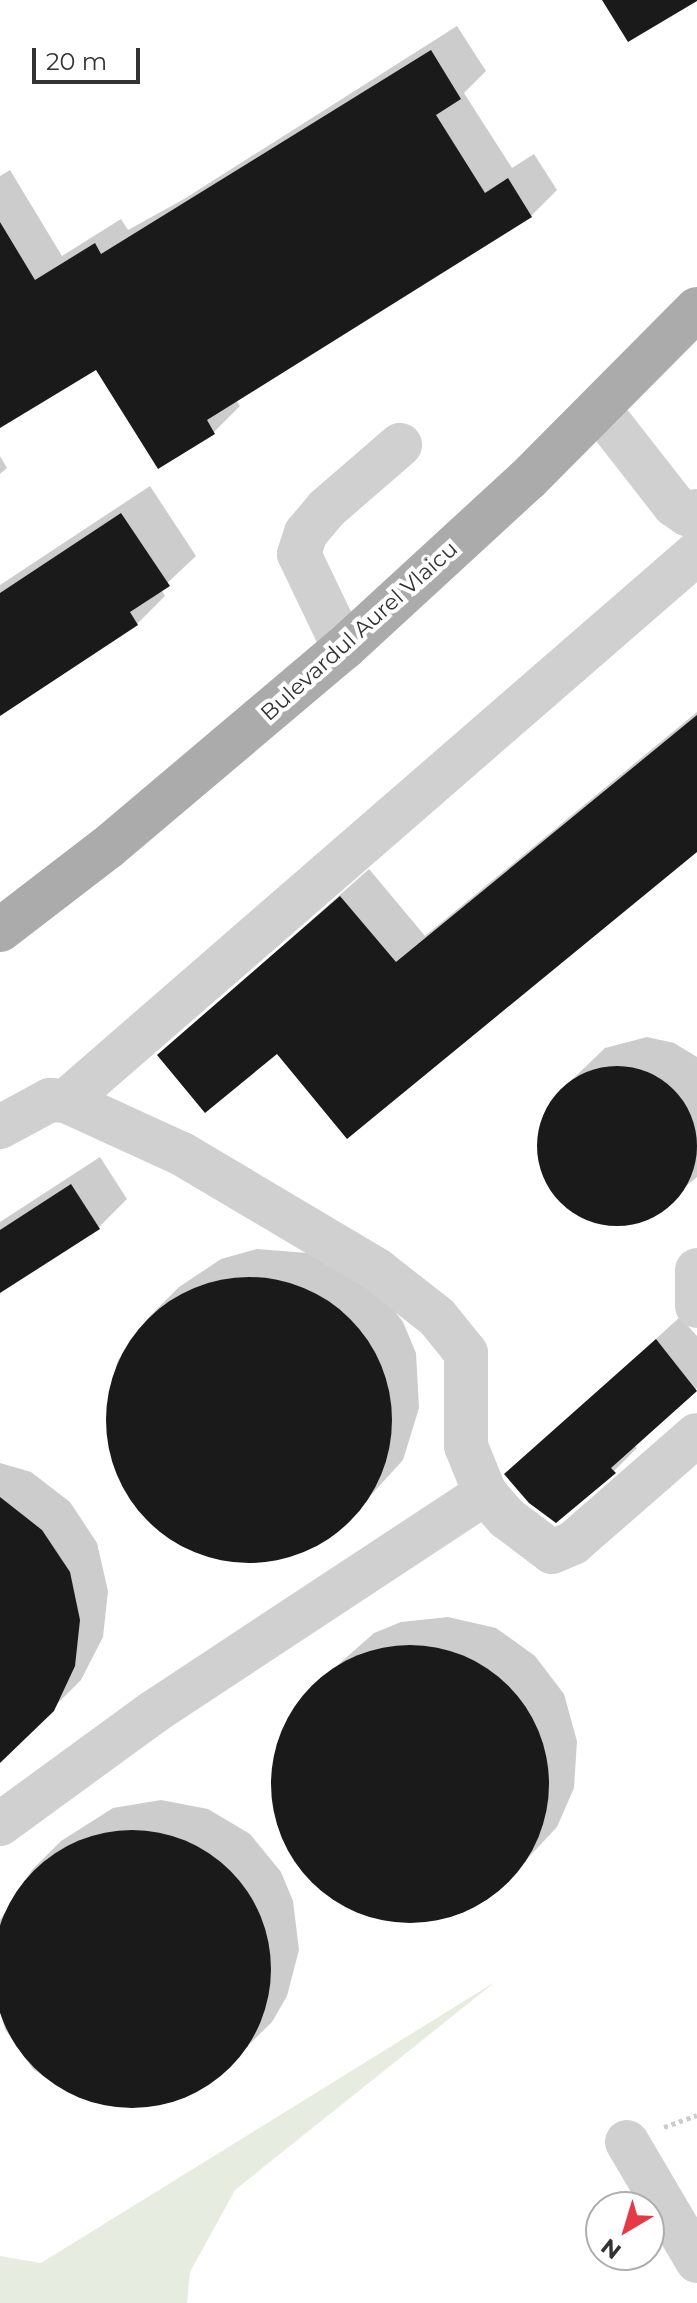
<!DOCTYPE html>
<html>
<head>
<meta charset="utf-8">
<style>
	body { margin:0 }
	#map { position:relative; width:697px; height:2303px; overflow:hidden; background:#fff; font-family:Montserrat,sans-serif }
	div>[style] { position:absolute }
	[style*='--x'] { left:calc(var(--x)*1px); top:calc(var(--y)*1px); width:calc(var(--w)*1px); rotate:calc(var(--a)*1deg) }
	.green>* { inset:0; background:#e6ecdf }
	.shadow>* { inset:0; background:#0003 }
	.building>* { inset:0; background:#1a1a1a }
	.round { border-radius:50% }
	.path>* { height:5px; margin-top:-2.5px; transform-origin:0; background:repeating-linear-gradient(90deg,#cdcdcd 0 4px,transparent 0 8px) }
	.minor>* { height:44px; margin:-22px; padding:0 22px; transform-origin:22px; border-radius:22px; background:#d0d0d0 }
	.major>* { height:44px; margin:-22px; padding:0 22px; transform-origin:22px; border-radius:22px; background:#ababab }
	span { translate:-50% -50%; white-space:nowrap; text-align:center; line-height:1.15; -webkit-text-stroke:8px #fff; paint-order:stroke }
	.street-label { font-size:22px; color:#333 }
	.north { position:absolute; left:585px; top:2191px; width:80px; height:80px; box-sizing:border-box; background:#fff; border:2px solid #adadad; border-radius:50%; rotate:218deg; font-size:22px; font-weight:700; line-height:32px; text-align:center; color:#333 }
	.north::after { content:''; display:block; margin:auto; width:28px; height:36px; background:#e63946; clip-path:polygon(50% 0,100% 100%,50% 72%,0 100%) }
	.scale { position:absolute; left:32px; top:48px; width:108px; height:36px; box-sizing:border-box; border:4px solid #333; border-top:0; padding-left:10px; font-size:24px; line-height:28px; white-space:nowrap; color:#333; -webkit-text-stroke:6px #fff; paint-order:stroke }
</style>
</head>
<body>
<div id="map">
	<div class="green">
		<i style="clip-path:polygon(495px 1982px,235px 2190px,190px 2272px,187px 2303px,0 2303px,0 2256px,41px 2263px)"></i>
	</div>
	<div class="shadow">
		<i style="clip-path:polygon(457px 26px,486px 71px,464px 93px,512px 168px,534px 154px,557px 190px,531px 216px,236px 400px,240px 406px,214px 432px,159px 466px,97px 368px,0 426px,0 176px,10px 170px,62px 256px,121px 219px,128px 230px,184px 199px)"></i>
		<i style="clip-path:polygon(0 456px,7px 468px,0 474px)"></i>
		<i style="clip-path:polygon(150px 486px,196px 556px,161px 589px,165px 596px,137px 624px,0 714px,0 585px)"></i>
		<i style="clip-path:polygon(697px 712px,697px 850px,277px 1051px,160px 1055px,369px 869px,425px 936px)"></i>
		<i style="clip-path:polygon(647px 1037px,674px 1043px,697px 1057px,697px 1177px,646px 1219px,619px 1225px,592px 1221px,567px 1208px,543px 1174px,538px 1147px,542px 1120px,555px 1096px,605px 1048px)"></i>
		<i style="clip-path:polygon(100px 1157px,127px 1199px,99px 1227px,0 1291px,0 1222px)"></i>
		<i style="clip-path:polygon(257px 1249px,321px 1254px,378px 1289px,403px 1322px,416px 1353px,419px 1408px,403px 1460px,341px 1528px,309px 1549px,261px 1561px,207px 1556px,163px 1533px,137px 1509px,114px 1465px,106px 1418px,118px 1360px,150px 1316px,179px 1287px,221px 1259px)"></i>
		<i style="clip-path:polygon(680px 1317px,697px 1336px,697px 1388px,634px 1445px,637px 1448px,614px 1471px,507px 1474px)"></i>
		<i style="clip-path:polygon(0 1463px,31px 1472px,70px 1502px,97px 1543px,108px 1591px,103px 1637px,81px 1680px,17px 1744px,0 1751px)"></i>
		<i style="clip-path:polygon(448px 1617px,496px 1628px,535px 1656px,564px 1694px,577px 1741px,574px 1788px,557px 1827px,496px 1892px,454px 1915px,407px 1922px,359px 1912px,319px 1887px,288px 1849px,279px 1827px,272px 1780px,282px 1733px,307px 1692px,374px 1633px,401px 1622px)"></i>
		<i style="clip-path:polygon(161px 1800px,208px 1809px,250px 1834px,281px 1872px,293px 1901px,299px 1950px,287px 1996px,272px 2022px,208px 2085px,164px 2104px,115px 2107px,69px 2093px,33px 2069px,5px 2029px,0 2012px,0 1920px,32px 1870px,61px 1841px,113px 1808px)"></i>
	</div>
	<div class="building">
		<i style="clip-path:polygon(602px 0,697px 0,697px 1px,628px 42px)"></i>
		<i style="clip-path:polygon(431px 50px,461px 99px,436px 115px,485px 193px,508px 178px,532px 217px,207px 420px,215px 434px,158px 469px,96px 370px,0 428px,0 222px,35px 280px,95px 243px,101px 254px)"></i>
		<i style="clip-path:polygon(121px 513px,170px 586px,130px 612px,138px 625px,0 716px,0 593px)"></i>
		<i style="clip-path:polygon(697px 715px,697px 852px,347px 1139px,277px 1054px,205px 1113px,157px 1055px,340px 896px,396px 962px)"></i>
		<i class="round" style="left:537px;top:1066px;width:160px;height:160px"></i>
		<i style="clip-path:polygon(71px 1184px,100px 1229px,0 1293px,0 1230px)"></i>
		<i class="round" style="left:106px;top:1277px;width:286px;height:286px"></i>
		<i style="clip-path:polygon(656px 1339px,697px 1391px,611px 1468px,616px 1473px,556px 1523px,529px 1503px,504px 1474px)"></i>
		<i style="clip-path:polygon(0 1497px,42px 1530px,70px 1572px,80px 1620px,75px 1666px,54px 1711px,0 1763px)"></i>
		<i class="round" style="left:271px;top:1645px;width:278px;height:278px"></i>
		<i class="round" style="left:-7px;top:1830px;width:278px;height:278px"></i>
	</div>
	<div class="path">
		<i style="--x:664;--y:2127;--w:35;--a:-20"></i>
	</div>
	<div class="minor">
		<i style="--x:599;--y:409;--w:122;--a:52"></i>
		<i style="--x:674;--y:505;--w:16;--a:35"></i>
		<i style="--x:687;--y:514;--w:10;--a:-17"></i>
		<i style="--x:344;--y:648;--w:104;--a:-115.6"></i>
		<i style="--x:299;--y:554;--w:22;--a:-72"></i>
		<i style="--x:306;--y:533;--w:31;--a:-50"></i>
		<i style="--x:326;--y:509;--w:98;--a:-40.9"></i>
		<i style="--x:66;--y:1101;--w:836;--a:-40.97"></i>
		<i style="--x:0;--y:1127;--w:57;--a:-28.4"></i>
		<i style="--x:50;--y:1100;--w:16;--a:4"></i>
		<i style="--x:66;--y:1101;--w:128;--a:24.6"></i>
		<i style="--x:182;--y:1154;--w:227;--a:30.7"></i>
		<i style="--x:377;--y:1270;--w:76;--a:38.1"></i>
		<i style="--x:437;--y:1317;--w:46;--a:51.1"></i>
		<i style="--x:466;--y:1353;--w:93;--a:90"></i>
		<i style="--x:466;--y:1446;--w:51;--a:68"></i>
		<i style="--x:697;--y:1270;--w:36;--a:90"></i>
		<i style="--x:0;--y:1824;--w:192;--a:-36.1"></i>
		<i style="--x:155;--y:1711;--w:396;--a:-33.4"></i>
		<i style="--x:485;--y:1493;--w:33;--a:49"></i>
		<i style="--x:507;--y:1518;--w:56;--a:37.1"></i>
		<i style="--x:552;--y:1552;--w:23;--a:-23"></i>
		<i style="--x:573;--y:1543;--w:164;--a:-41.1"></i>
		<i style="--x:627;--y:2142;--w:138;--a:59.5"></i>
	</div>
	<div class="major">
		<i style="--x:0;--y:930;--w:135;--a:-37.5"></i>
		<i style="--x:107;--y:848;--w:310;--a:-40.2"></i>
		<i style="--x:344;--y:648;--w:248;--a:-42.6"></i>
		<i style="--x:527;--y:480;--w:241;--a:-45.2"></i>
	</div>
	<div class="street-label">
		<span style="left:359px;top:631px;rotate:-42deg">Bulevardul Aurel Vlaicu</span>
	</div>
	<div class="north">N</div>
	<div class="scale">20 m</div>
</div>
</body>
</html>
